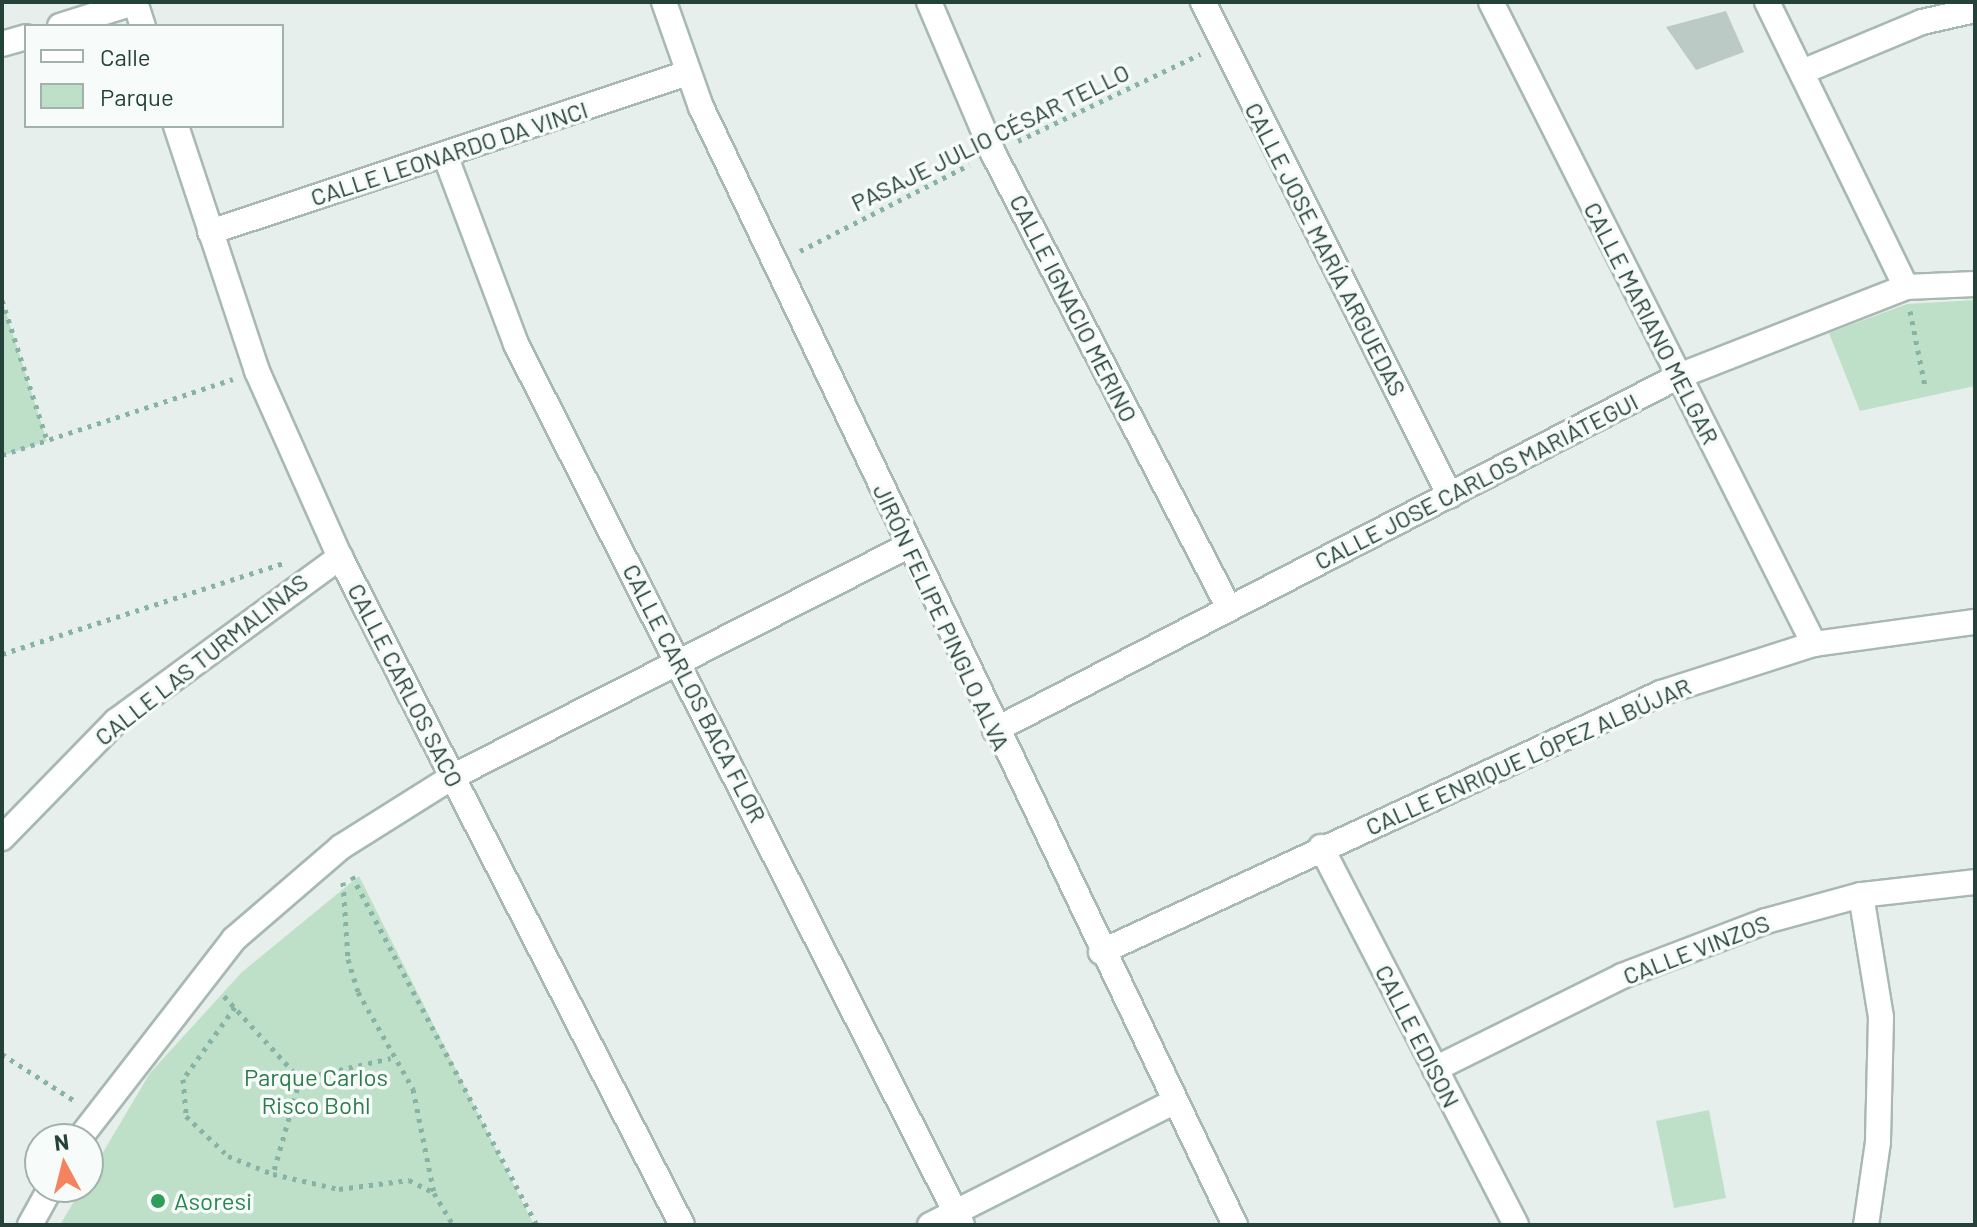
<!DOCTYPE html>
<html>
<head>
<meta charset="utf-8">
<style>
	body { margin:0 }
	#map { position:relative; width:1977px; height:1227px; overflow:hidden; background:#e6efeb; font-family:Barlow,sans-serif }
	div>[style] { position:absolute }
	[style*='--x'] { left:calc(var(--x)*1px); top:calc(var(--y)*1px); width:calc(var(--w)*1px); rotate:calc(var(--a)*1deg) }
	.green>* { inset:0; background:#bfe0c8 }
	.building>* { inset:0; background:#bbcac4 }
	.path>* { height:5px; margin-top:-2.5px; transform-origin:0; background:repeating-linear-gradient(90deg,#86b3a5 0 4px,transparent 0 10px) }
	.roads { filter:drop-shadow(2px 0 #a8b8b2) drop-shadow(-2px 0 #a8b8b2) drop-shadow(0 2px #a8b8b2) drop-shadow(0 -2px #a8b8b2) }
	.street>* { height:24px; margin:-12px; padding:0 12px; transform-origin:12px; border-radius:12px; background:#fff }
	.dots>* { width:22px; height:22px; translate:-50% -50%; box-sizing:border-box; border:4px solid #f7fbf9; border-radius:50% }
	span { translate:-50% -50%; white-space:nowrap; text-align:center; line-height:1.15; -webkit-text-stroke:7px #f7fbf9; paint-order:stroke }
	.street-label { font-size:24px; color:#24423a }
	.park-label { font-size:24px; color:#2d7a4b }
	.leisure-label { font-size:24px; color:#27864d }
	.left { translate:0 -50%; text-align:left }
	.frame { position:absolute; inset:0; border:4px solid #24423a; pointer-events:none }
	.legend { position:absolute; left:24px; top:24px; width:260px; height:104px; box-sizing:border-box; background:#f7fbf9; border:2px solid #a3b1ad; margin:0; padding:10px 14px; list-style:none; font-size:24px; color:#24423a }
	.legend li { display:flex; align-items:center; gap:16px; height:40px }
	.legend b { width:40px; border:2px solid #a3b1ad }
	.north { position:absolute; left:24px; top:1123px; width:80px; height:80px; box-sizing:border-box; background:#f7fbf9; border:2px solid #a3b1ad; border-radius:50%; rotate:353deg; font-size:22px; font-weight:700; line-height:32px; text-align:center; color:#24423a }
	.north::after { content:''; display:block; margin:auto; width:28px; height:36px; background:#f4845f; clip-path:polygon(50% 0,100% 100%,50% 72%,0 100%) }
</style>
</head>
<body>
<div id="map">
	<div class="green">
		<i style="clip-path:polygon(2px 300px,47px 441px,2px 456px)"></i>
		<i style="clip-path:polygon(1975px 300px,1975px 386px,1860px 411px,1829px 333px,1907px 304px)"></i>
		<i style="clip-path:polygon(359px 876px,534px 1225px,60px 1225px,150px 1073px,242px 972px)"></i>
		<i style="clip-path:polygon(1709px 1110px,1726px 1198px,1674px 1208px,1656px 1121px)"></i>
	</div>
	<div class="building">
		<i style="clip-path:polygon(1726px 11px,1744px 52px,1696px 70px,1666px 27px)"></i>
	</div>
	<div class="path">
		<i style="--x:1018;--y:141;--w:202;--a:-25.5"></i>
		<i style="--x:800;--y:251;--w:190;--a:-27"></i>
		<i style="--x:2;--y:300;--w:147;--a:72.2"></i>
		<i style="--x:1910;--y:311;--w:76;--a:78.7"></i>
		<i style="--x:2;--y:455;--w:243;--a:-18.2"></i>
		<i style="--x:2;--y:654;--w:295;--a:-17.9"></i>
		<i style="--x:352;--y:876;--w:395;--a:62.1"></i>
		<i style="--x:343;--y:882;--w:77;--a:86.3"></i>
		<i style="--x:348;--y:959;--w:34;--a:73"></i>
		<i style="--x:358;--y:992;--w:112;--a:60.4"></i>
		<i style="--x:413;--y:1089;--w:106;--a:78.6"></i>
		<i style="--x:434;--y:1193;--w:37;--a:59"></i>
		<i style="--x:224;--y:996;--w:113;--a:47.5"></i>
		<i style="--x:300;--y:1079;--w:93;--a:-13"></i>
		<i style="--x:235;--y:1007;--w:89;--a:125.8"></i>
		<i style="--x:183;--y:1079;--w:37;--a:85"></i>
		<i style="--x:186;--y:1116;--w:58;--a:43.6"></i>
		<i style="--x:228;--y:1156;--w:48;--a:21.8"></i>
		<i style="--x:2;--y:1054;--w:87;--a:32.8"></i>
		<i style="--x:300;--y:1079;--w:99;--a:105.9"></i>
		<i style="--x:273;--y:1174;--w:68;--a:12.8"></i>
		<i style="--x:339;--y:1189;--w:71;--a:-7.3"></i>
		<i style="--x:409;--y:1180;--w:28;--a:27"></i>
	</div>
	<div class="roads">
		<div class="street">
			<i style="--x:135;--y:2;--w:25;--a:72"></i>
			<i style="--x:664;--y:2;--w:111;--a:70.6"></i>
			<i style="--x:701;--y:107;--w:1239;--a:64.47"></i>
			<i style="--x:929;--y:2;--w:164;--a:67"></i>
			<i style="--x:993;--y:153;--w:513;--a:62.59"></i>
			<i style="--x:1203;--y:2;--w:552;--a:63.43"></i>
			<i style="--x:1491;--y:2;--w:719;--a:63.29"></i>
			<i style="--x:1767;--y:2;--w:317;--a:64"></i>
			<i style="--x:60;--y:26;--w:80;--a:-17.5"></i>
			<i style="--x:2;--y:44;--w:25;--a:-16"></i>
			<i style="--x:1802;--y:72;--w:130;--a:-22.6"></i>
			<i style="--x:1922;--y:22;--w:54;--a:-12.8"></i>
			<i style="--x:176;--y:126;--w:258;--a:71.7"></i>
			<i style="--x:257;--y:371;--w:204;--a:66"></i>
			<i style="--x:340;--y:557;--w:750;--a:62.89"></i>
			<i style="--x:445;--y:155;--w:202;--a:69.4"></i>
			<i style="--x:516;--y:344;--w:987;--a:63.15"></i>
			<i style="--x:210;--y:232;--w:504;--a:-18.4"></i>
			<i style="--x:995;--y:730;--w:770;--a:-27.36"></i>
			<i style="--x:1679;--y:376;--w:244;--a:-21.4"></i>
			<i style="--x:1906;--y:287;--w:69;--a:-2.5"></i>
			<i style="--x:2;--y:838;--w:163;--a:-45.7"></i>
			<i style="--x:116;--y:721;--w:278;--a:-36.2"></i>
			<i style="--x:1321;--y:847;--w:425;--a:62.7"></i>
			<i style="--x:1861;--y:895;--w:124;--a:80.7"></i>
			<i style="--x:1881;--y:1017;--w:125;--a:91.4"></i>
			<i style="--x:1878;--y:1142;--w:84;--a:98.2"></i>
			<i style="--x:1101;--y:952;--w:617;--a:-24.82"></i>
			<i style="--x:1661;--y:693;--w:161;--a:-17.8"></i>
			<i style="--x:1814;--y:644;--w:162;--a:-7.8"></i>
			<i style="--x:1435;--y:1069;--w:209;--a:-26.4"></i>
			<i style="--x:1622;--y:976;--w:154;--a:-20.9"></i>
			<i style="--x:1766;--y:921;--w:98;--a:-15.3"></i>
			<i style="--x:1861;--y:895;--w:115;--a:-6.5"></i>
			<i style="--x:79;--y:1139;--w:253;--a:-52.2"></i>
			<i style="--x:234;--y:939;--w:141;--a:-40.7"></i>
			<i style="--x:341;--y:847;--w:131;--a:-32.2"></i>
			<i style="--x:452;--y:777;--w:511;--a:-26.87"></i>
			<i style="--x:30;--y:1225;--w:43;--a:-61.1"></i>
			<i style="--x:930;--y:1225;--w:273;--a:-26.8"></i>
		</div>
	</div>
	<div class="dots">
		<i style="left:158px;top:1201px;background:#2e9e5b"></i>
	</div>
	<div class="street-label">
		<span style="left:990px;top:137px;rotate:-26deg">PASAJE JULIO CÉSAR TELLO</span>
		<span style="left:449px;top:153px;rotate:-18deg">CALLE LEONARDO DA VINCI</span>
		<span style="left:1326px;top:249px;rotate:63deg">CALLE JOSE MARÍA ARGUEDAS</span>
		<span style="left:1074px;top:308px;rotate:63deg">CALLE IGNACIO MERINO</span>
		<span style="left:1652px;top:323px;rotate:63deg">CALLE MARIANO MELGAR</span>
		<span style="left:1476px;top:481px;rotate:-27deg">CALLE JOSE CARLOS MARIÁTEGUI</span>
		<span style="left:942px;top:617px;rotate:65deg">JIRÓN FELIPE PINGLO ALVA</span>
		<span style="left:201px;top:659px;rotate:-38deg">CALLE LAS TURMALINAS</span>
		<span style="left:406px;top:685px;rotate:63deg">CALLE CARLOS SACO</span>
		<span style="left:695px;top:693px;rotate:63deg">CALLE CARLOS BACA FLOR</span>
		<span style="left:1528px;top:756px;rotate:-24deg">CALLE ENRIQUE LÓPEZ ALBÚJAR</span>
		<span style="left:1696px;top:949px;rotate:-21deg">CALLE VINZOS</span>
		<span style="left:1418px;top:1036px;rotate:63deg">CALLE EDISON</span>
	</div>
	<div class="park-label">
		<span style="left:316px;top:1091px">Parque Carlos<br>Risco Bohl</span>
	</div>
	<div class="leisure-label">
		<span class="left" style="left:174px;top:1201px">Asoresi</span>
	</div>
	<div class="frame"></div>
	<ul class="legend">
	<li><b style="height:10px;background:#fff"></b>Calle</li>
	<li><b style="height:22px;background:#bfe0c8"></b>Parque</li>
	</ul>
	<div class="north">N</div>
</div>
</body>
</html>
